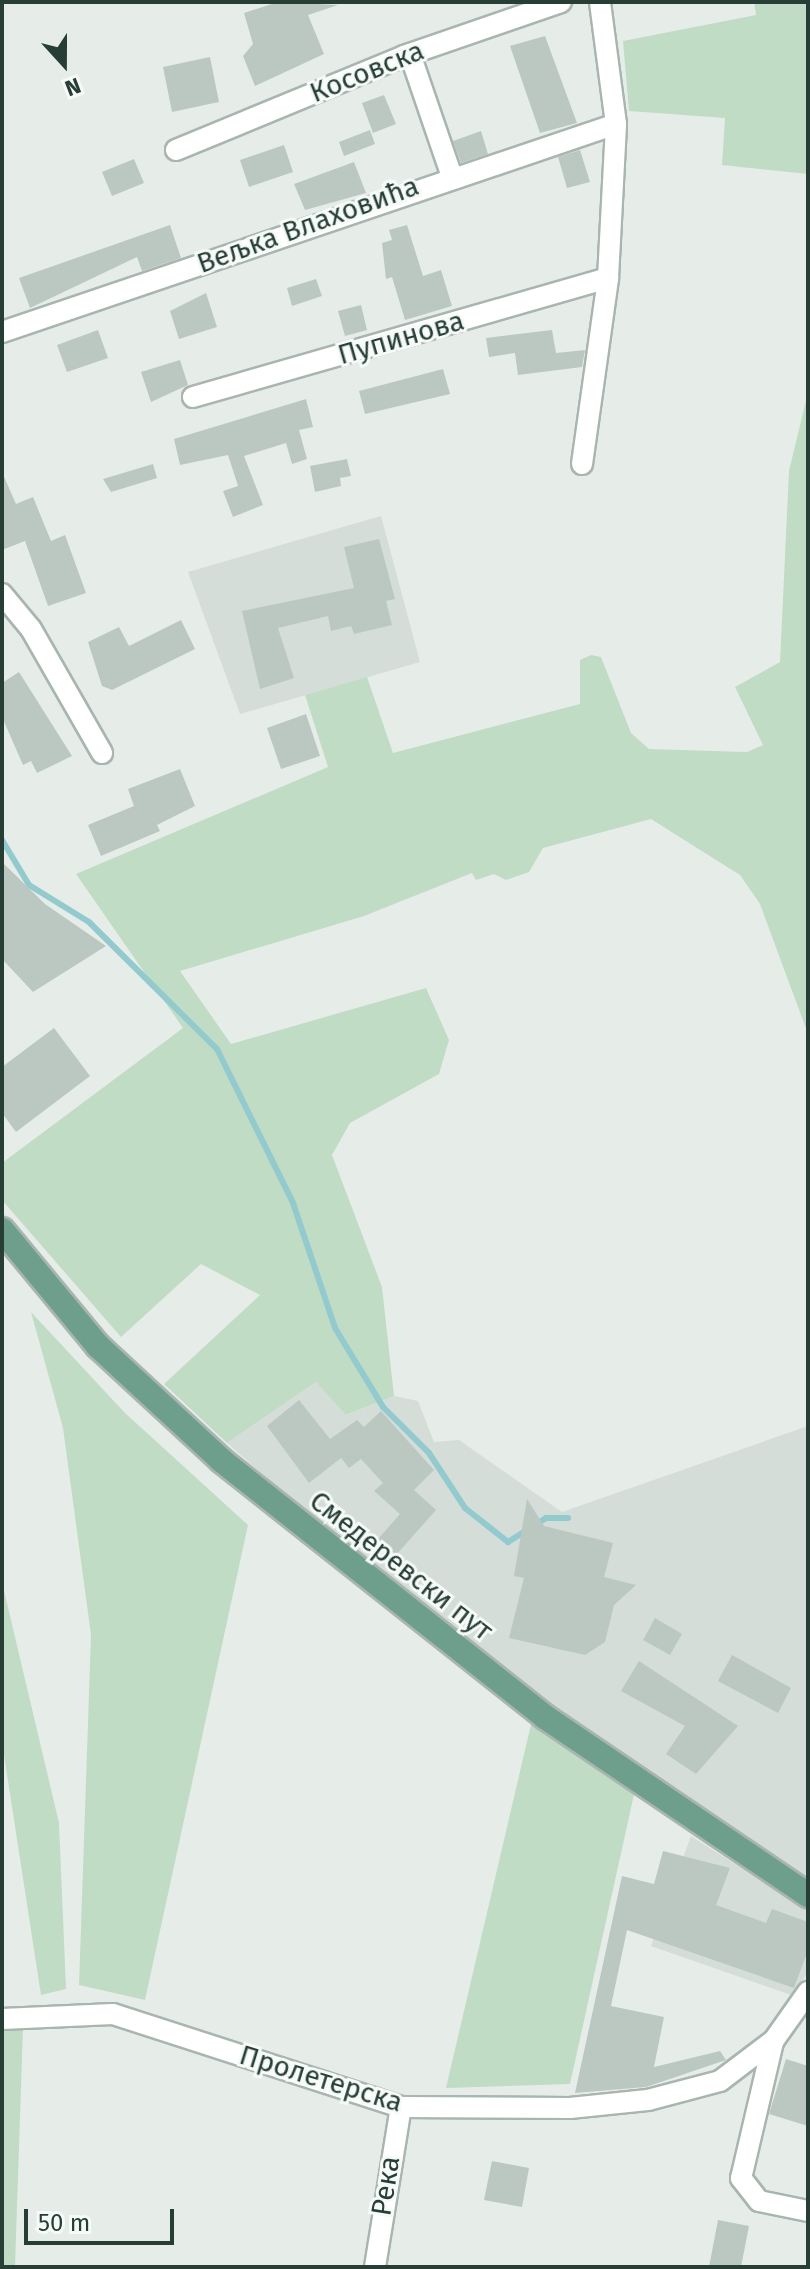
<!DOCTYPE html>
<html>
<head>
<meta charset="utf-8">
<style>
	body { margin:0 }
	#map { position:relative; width:810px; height:2269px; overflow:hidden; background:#e6ede9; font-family:"Fira Sans",sans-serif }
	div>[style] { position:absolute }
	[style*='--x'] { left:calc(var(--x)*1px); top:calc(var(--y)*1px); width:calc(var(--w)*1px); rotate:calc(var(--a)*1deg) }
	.built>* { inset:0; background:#d4ddd8 }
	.green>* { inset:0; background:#c1dcc5 }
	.stream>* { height:6px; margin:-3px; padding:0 3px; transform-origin:3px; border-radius:3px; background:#93cacd }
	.building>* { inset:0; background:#bbc8c2 }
	.roads { filter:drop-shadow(2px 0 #a9b5af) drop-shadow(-2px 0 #a9b5af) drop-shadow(0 2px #a9b5af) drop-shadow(0 -2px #a9b5af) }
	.minor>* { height:20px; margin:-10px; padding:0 10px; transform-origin:10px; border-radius:10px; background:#fff }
	.major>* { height:24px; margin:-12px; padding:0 12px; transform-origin:12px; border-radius:12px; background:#6e9f8d }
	span { translate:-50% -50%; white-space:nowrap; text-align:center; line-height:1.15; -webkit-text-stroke:6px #f6faf8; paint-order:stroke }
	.street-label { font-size:28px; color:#263e35 }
	.frame { position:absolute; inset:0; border:4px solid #263e35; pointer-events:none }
	.north { position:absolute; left:24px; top:24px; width:80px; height:80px; -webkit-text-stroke:6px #f6faf8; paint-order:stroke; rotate:159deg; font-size:22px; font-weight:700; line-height:32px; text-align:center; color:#263e35 }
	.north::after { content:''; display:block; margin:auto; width:28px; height:36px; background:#263e35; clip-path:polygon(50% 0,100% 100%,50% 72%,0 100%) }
	.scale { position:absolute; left:24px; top:2209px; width:150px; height:36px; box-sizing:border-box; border:4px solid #263e35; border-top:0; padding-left:10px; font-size:24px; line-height:28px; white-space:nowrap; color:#263e35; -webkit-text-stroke:6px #f6faf8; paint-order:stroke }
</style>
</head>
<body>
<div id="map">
	<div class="built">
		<i style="clip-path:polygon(381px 516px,420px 662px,240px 714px,188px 572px)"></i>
		<i style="clip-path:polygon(316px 1382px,347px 1415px,394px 1396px,418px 1401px,434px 1442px,459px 1440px,562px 1512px,808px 1426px,808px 1886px,566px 1721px,405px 1599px,227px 1443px)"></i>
		<i style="clip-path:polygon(691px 1836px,808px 1911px,808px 1971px,794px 1996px,651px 1946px)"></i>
	</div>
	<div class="green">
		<i style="clip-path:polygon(754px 2px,808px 2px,808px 174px,722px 165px,725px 118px,629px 111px,623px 41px,756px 15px)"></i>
		<i style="clip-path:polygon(808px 392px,808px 1034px,760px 904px,740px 875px,651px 819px,543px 848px,529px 872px,506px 880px,494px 874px,476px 880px,472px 873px,364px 916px,180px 971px,231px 1044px,426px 988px,449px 1040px,439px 1074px,350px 1123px,332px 1155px,382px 1287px,394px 1396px,346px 1415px,316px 1382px,227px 1443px,164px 1384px,260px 1295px,201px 1264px,121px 1337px,2px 1200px,2px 1163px,183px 1028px,76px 874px,328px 767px,305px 695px,367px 677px,393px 753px,580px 704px,580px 660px,591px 655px,601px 657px,631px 733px,649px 749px,747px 752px,763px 745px,735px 687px,780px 662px,789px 471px)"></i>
		<i style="clip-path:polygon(31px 1312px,125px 1413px,248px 1525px,145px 2000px,79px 1985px,91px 1635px,63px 1428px)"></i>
		<i style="clip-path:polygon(2px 1582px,59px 1823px,66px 1989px,41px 1995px,2px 1742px)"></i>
		<i style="clip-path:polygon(532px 1720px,635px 1790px,570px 2084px,446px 2088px)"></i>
		<i style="clip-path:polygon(23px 2028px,15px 2267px,2px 2267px,2px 2030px)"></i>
	</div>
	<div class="stream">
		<i style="--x:2;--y:840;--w:52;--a:59"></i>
		<i style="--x:29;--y:885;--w:70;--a:31.7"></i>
		<i style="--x:89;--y:922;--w:180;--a:44.8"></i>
		<i style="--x:217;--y:1049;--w:172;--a:63.7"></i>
		<i style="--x:293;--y:1203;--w:132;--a:71.4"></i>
		<i style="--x:335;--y:1328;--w:92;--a:58.7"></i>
		<i style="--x:383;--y:1407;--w:65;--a:45"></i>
		<i style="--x:429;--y:1453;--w:66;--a:56.8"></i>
		<i style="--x:465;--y:1508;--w:55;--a:38.3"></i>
		<i style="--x:508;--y:1542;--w:45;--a:-32.3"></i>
		<i style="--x:546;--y:1518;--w:22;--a:0"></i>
	</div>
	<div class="building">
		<i style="clip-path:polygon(278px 2px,338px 5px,308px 15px,324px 54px,255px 86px,243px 56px,253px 44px,244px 13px)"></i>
		<i style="clip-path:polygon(545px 36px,577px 123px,540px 133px,510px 46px)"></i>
		<i style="clip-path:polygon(210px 57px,219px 102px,172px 112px,163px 67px)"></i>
		<i style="clip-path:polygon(384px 95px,396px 124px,373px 133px,362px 103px)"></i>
		<i style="clip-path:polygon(370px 130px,375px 144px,344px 156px,339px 142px)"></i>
		<i style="clip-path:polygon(481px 131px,488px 154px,461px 163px,453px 141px)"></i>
		<i style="clip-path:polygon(284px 145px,293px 172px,249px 187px,240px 160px)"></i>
		<i style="clip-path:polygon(580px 150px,590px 182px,567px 188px,558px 157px)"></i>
		<i style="clip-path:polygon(134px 159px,144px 183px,112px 196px,102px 172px)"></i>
		<i style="clip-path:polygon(354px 162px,366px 193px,305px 210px,294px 184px)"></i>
		<i style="clip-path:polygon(170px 225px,181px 258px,142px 271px,137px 257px,30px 308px,19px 278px)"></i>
		<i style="clip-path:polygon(407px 225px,423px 276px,441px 270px,452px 306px,405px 320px,392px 277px,386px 279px,382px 243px,392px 240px,389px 230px)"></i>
		<i style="clip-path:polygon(316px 279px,322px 296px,292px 306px,287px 288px)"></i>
		<i style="clip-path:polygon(206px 293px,217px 327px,179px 339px,170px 311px)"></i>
		<i style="clip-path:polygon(361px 305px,367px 330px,345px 336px,338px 311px)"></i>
		<i style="clip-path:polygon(98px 330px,108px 358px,67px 372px,57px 345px)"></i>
		<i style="clip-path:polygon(552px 330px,556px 353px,585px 350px,582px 367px,518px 375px,515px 353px,489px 357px,486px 338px)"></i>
		<i style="clip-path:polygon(180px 360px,188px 385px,151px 402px,141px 372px)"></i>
		<i style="clip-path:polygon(443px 369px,450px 394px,365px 414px,359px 391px)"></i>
		<i style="clip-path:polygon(306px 399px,313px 427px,299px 430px,307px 459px,292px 464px,286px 443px,244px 456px,263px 505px,233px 517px,223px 491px,238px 486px,228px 455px,180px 465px,174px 439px)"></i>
		<i style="clip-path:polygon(347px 459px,351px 476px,340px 478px,341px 486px,315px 492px,310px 466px)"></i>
		<i style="clip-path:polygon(153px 464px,157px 478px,111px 492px,103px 479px)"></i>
		<i style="clip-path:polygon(2px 472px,16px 504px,33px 497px,51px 541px,65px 535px,86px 593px,48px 606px,25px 541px,2px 550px)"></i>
		<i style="clip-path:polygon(379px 539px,395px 599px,386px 601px,392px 625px,354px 634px,351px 626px,331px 631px,328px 616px,278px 628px,294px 678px,260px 689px,242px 611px,354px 588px,344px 547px)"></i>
		<i style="clip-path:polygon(181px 620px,195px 649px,112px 690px,102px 686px,88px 642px,119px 627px,129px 646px)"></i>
		<i style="clip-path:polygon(19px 672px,72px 756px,37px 773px,31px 761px,23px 765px,2px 717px,2px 683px)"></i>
		<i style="clip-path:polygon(306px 714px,320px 756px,281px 769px,267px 728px)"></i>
		<i style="clip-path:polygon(180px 769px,195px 806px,157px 825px,160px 831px,101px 856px,88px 825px,134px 806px,128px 789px)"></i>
		<i style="clip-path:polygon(2px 862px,45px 904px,106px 946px,33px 992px,2px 959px)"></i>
		<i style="clip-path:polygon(54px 1028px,90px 1076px,16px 1132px,2px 1113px,2px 1067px)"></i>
		<i style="clip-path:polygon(299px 1400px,330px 1439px,357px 1420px,364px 1427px,381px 1411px,434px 1470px,414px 1490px,436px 1510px,396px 1555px,378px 1539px,400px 1514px,374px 1491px,383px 1483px,361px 1459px,349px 1468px,341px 1458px,309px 1483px,267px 1426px)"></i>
		<i style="clip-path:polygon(527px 1499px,544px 1526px,613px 1543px,604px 1577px,636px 1585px,614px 1605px,605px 1642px,585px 1655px,509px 1638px,524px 1578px,514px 1576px)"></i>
		<i style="clip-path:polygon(655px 1618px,682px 1634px,670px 1655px,643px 1640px)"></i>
		<i style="clip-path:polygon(732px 1655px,791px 1688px,778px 1713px,718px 1681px)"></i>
		<i style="clip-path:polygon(639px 1661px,738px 1726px,696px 1774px,666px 1754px,685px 1726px,621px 1691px)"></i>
		<i style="clip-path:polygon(663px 1851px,730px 1868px,716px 1905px,766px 1923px,772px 1909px,808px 1922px,808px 1950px,794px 1988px,627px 1930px,611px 2006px,664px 2017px,654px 2067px,720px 2051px,726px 2060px,646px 2087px,575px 2093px,622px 1876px,654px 1884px)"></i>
		<i style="clip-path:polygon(786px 2059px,808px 2066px,808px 2126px,769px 2114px)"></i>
		<i style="clip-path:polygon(492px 2161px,529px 2168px,522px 2207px,484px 2200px)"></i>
		<i style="clip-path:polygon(718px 2220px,749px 2226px,741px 2267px,709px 2267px)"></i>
	</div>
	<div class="roads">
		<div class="minor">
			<i style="--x:410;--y:54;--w:127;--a:71.1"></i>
			<i style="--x:176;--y:150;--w:247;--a:-22.4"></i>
			<i style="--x:404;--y:56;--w:166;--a:-19"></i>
			<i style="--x:2;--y:332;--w:648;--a:-18.71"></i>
			<i style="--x:193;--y:397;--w:432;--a:-16"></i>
			<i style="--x:582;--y:464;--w:188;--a:-82"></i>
			<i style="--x:608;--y:278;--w:154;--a:-87"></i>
			<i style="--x:616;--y:124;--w:123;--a:-97.5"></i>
			<i style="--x:2;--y:594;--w:45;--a:50.4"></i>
			<i style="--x:31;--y:629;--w:143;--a:60.2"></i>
			<i style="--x:2;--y:2019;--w:111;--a:-2.6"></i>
			<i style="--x:113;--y:2014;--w:303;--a:17.9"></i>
			<i style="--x:401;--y:2107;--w:169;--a:0.3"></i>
			<i style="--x:570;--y:2108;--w:78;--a:-5.9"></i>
			<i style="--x:648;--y:2100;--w:74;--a:-14.8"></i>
			<i style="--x:720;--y:2081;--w:68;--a:-37.2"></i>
			<i style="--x:774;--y:2040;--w:59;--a:-54.7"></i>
			<i style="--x:773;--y:2042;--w:140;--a:103.2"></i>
			<i style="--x:741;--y:2178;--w:29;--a:52"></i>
			<i style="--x:759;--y:2201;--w:50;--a:11.5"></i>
			<i style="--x:375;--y:2267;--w:162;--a:-80.8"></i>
		</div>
		<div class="major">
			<i style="--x:2;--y:1230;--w:151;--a:50.4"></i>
			<i style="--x:98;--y:1346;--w:168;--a:42.8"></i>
			<i style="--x:221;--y:1460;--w:414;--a:38.4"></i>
			<i style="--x:545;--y:1717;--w:318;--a:34.1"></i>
		</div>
	</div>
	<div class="street-label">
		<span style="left:367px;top:72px;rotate:-22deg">Косовска</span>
		<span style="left:308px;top:225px;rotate:-20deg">Вељка Влаховића</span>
		<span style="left:401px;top:338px;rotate:-16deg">Пупинова</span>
		<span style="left:401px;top:1566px;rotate:38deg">Смедеревски пут</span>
		<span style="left:321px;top:2079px;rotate:17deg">Пролетерска</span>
		<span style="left:386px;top:2186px;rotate:-81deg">Река</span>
	</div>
	<div class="frame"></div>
	<div class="north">N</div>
	<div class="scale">50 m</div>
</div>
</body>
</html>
